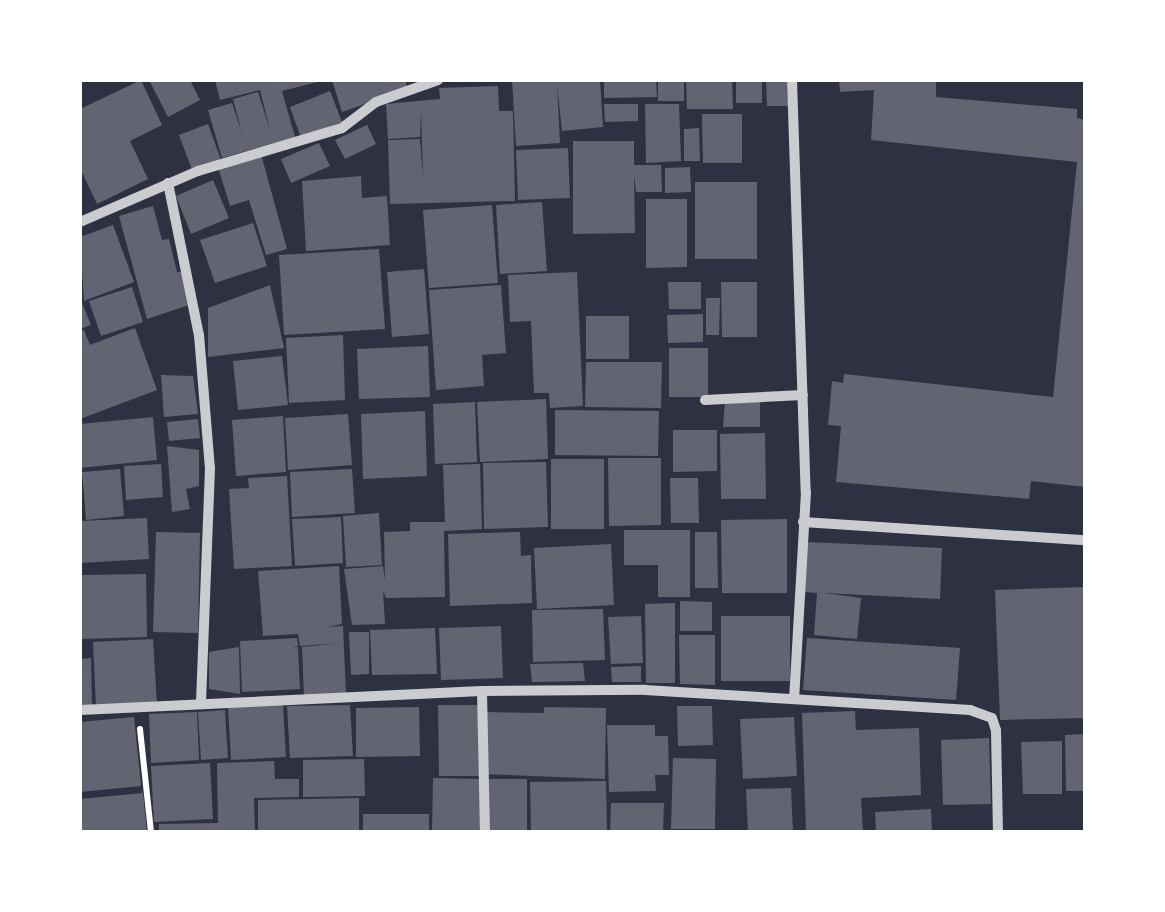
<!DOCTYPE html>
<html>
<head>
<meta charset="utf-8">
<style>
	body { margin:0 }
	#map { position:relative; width:1165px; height:912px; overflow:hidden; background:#2d3142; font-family:"IBM Plex Sans",sans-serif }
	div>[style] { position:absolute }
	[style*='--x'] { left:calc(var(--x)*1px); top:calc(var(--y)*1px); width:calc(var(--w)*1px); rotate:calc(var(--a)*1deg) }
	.building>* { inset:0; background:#626471 }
	.path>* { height:6px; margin:-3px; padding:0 3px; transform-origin:3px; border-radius:3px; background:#fff }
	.minor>* { height:10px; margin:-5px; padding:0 5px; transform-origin:5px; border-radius:5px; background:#caccd0 }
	span { translate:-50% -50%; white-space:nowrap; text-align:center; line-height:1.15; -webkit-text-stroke:8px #fff; paint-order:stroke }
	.frame { position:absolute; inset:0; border:82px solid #fff; pointer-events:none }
</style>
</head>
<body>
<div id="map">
	<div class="building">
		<i style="clip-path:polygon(141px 80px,162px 125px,130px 141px,148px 179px,97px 204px,80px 168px,80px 109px)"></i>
		<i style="clip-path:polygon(149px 80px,190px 80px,200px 100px,168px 117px)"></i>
		<i style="clip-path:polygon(215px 80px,321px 80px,321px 81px,282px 91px,295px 137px,222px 158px,208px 110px,232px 103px,242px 133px,233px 99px,258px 92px,270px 130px,260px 90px,220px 100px)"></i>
		<i style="clip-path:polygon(332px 80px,405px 80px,408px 89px,342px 112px)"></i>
		<i style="clip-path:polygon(512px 80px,600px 80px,603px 127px,562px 131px,557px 85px,560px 143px,516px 146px)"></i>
		<i style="clip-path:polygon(604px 80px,656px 80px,657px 97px,604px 98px)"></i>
		<i style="clip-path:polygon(658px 80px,684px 80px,684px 101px,658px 101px)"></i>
		<i style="clip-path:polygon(686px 80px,732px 80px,733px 109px,687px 109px)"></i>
		<i style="clip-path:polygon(736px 80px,762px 80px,762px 103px,736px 103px)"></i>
		<i style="clip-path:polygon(766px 80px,787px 80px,788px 106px,767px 106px)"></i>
		<i style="clip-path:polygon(839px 80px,936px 80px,936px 97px,1077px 109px,1077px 118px,1085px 120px,1085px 487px,1031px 481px,1029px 499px,836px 482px,841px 426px,828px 425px,832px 381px,843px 383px,844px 374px,1053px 397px,1077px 162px,871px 140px,874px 90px,840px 92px)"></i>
		<i style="clip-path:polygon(498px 86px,499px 111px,513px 111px,515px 201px,390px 204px,388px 140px,420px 139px,423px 178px,421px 112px,420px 137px,388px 139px,386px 104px,440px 99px,439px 88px)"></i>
		<i style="clip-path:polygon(330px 91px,342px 122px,301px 138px,290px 107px)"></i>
		<i style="clip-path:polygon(604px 104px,638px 104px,638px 121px,605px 122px)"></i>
		<i style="clip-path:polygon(645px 104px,679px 104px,681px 161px,646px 163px)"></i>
		<i style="clip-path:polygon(702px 114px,742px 114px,742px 163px,703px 163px)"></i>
		<i style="clip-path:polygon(208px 124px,221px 160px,192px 170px,179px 135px)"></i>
		<i style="clip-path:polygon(367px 125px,376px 144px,345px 159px,335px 140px)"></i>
		<i style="clip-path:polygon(699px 128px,700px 161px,684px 161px,684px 129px)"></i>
		<i style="clip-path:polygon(573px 141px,634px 141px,634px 165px,661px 165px,662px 192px,636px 192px,634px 175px,635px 233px,573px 234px)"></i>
		<i style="clip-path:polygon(319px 143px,330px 166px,291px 183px,281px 159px)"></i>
		<i style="clip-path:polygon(568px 148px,570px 198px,518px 200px,516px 150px)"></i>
		<i style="clip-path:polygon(261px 154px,287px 249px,266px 255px,249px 200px,230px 206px,218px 167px)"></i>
		<i style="clip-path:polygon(690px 167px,691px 192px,665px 193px,665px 168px)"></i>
		<i style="clip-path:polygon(361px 176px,362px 198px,387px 196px,390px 245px,306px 251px,302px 181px)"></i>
		<i style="clip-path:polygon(213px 180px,229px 218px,191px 234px,176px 196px)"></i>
		<i style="clip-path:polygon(695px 182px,757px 182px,757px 259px,695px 259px)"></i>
		<i style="clip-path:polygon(646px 199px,687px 199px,687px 267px,646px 268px)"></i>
		<i style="clip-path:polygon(542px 202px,547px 271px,500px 274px,496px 205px)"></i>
		<i style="clip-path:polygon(492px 205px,498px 283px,429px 288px,423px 210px)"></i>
		<i style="clip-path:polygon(153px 206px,162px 240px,169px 239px,177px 272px,182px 272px,189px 305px,147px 319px,119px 216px)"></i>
		<i style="clip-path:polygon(253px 223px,267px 266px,215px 283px,200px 240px)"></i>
		<i style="clip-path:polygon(113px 225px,134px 282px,84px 301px,80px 237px)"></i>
		<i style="clip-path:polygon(379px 249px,385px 329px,284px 335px,279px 255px)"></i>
		<i style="clip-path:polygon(424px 269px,429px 334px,392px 337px,387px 272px)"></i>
		<i style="clip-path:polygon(577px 272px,583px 406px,550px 408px,549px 393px,534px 393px,531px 321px,510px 322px,508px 275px)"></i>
		<i style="clip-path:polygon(668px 282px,701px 282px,701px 309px,669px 309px)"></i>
		<i style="clip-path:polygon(721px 282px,757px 282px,757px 337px,722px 337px)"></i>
		<i style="clip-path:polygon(270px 285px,284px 348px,208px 357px,208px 308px)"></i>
		<i style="clip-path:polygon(501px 285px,506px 353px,482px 355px,484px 386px,436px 390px,429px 290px)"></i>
		<i style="clip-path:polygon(132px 287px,143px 322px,101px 336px,89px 301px)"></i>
		<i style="clip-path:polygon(80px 298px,91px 325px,80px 329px)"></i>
		<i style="clip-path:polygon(706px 298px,720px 298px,719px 335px,706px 335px)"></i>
		<i style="clip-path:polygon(703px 314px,703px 342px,668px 343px,667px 315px)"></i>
		<i style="clip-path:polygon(586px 316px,629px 316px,629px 359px,586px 359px)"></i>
		<i style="clip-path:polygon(135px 328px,157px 390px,80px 419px,80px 332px,84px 330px,90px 345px)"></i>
		<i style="clip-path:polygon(343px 335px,345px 400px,289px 403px,286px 338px)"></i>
		<i style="clip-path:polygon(428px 346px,430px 397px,359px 399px,357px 349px)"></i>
		<i style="clip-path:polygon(669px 348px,708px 348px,708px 397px,669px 397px)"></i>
		<i style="clip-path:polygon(282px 356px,288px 405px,238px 410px,233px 361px)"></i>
		<i style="clip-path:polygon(586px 362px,662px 362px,661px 408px,585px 407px)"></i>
		<i style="clip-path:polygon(161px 375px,193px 376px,198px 414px,164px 417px)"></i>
		<i style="clip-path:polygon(546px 399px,548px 459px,480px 462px,477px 402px)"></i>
		<i style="clip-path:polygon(760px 400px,760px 427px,723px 427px,725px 401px)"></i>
		<i style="clip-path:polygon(475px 402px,477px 462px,435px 464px,433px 404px)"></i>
		<i style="clip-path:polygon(555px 410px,659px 411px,658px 456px,555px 455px)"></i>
		<i style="clip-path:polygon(425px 411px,427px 476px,363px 479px,361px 414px)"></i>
		<i style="clip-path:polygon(348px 414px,352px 465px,288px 470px,285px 418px)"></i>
		<i style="clip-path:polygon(283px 416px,286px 472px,236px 476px,232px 420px)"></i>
		<i style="clip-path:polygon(153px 417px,157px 460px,80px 468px,80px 424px)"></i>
		<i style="clip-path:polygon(198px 419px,200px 438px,169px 441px,167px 422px)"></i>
		<i style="clip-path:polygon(673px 430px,717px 430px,717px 471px,673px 472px)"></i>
		<i style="clip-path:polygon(765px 433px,766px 499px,721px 499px,720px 434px)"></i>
		<i style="clip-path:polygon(167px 446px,199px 450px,199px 486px,186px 489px,190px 509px,172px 512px)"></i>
		<i style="clip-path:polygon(608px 458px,661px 458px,661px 525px,609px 526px)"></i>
		<i style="clip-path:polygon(551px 459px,604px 459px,604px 529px,551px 529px)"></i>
		<i style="clip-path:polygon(546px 462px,548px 527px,484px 529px,483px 463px)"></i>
		<i style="clip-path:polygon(161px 464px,163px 497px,126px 500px,124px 466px)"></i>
		<i style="clip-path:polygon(480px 464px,482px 529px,444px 531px,445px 597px,386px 598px,383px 591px,385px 624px,352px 625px,344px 569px,383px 566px,385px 580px,384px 532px,410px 531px,410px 522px,445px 522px,443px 465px)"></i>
		<i style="clip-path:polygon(120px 469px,124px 516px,86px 520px,82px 472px)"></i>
		<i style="clip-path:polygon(352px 469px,355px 513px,292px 517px,290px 472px)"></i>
		<i style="clip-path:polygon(287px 476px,292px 566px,234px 569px,229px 489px,249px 488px,248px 478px)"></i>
		<i style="clip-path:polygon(670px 478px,698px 478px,699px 523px,671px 523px)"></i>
		<i style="clip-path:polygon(379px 513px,382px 565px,346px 567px,343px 516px)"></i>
		<i style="clip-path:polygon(341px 517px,343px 563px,295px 566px,292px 519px)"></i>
		<i style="clip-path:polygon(147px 518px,149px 559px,80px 563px,80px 521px)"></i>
		<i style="clip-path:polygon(787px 519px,787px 593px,722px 593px,721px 520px)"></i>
		<i style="clip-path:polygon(624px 530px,690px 530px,690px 597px,658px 597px,658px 565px,624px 565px)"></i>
		<i style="clip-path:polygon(156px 532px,200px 533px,198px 633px,153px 632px)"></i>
		<i style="clip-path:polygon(520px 532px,521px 556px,531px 555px,532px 603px,450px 606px,448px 534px)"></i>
		<i style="clip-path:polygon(695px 532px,717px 532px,718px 588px,695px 588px)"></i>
		<i style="clip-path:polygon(807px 542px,942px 548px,940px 599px,824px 593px,861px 598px,857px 639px,814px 635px,817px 593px,805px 592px)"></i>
		<i style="clip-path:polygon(611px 544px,614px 605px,537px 609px,534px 548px)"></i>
		<i style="clip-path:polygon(339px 566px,342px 624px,327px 627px,343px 626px,346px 694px,304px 697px,302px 647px,339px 643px,300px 646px,298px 634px,263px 636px,258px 571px)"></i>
		<i style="clip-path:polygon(146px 574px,147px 637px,80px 639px,80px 575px)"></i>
		<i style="clip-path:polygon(1085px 587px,1085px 718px,1000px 720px,995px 590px)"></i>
		<i style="clip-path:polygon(680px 601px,712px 602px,712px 631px,680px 631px)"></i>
		<i style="clip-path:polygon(675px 603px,675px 683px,646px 683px,645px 604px)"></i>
		<i style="clip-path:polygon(603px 609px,605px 660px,533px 662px,532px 610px)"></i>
		<i style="clip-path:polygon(641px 616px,643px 663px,611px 664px,608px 617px)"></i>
		<i style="clip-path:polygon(721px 616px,790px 616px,790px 681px,721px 681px)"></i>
		<i style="clip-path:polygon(501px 626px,503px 678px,441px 680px,439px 628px)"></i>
		<i style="clip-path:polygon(435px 628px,437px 674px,372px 675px,370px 630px)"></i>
		<i style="clip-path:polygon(349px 632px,369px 632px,369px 674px,351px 675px)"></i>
		<i style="clip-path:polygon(679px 635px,715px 635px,715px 685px,680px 684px)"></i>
		<i style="clip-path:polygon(297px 638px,298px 646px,293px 648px,298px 647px,300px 689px,242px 692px,240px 641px)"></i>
		<i style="clip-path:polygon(807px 638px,960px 648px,956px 700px,803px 690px)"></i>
		<i style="clip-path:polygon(153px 639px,157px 705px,96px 707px,93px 642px)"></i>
		<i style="clip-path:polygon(239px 647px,240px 694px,209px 689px,209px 652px)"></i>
		<i style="clip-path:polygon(91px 658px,92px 705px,80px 705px,80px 659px)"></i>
		<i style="clip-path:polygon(583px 663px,585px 681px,532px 682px,530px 664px)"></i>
		<i style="clip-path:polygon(641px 666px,641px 682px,612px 682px,611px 667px)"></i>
		<i style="clip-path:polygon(283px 704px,286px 757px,231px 760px,228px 707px)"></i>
		<i style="clip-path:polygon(350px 705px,353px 756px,290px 758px,287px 706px)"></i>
		<i style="clip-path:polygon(438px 705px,478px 705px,479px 776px,439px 776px)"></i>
		<i style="clip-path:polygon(677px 706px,712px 706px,713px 745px,678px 746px)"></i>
		<i style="clip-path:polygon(419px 707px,420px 756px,356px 757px,356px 708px)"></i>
		<i style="clip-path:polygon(544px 707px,606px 708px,605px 779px,484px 774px,486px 712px,544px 713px)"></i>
		<i style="clip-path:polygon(225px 710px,228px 758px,201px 760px,198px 712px)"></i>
		<i style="clip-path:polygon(855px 711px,856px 730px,919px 728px,921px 795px,861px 798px,863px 832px,806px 832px,802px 713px)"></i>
		<i style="clip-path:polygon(197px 712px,199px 760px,151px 763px,149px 714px)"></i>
		<i style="clip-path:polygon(134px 717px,141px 786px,80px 792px,80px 722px)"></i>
		<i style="clip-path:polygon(794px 717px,797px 776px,743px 779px,740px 719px)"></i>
		<i style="clip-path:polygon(607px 725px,655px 725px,655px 736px,668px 736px,669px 775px,655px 775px,656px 791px,609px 792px)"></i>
		<i style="clip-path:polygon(1085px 734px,1085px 791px,1066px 791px,1065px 735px)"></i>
		<i style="clip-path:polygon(989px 738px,991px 804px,943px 805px,941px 740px)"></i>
		<i style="clip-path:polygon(1062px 741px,1062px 794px,1023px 794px,1021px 742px)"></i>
		<i style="clip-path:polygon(673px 758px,716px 759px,715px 829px,671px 829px)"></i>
		<i style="clip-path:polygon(364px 759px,365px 796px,303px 797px,303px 760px)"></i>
		<i style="clip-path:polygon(274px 761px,275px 779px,299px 779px,299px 797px,254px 798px,255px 832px,159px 832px,159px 824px,218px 823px,217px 763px)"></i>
		<i style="clip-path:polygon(210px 763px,213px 819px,154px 822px,151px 766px)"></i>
		<i style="clip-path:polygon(433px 778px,481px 779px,481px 832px,432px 832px)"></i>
		<i style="clip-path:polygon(487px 779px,527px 779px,527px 832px,487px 832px)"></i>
		<i style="clip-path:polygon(606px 781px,607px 832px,531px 832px,530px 782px)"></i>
		<i style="clip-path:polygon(791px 788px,793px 832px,748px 832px,746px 789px)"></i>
		<i style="clip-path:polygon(143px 793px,147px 832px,80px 832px,80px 799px)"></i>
		<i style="clip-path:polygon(359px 798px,359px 832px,258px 832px,258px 800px)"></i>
		<i style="clip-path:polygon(611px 803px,664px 803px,663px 832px,610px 832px)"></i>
		<i style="clip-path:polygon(931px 809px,932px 832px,876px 832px,875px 812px)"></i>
		<i style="clip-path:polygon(363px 814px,429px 814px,429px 832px,363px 832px)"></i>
	</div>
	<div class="path">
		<i style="--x:140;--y:729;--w:104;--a:83.9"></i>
	</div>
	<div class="minor">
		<i style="--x:792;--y:80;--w:412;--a:88.1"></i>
		<i style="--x:806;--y:492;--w:206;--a:93.3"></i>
		<i style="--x:168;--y:183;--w:155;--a:78.5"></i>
		<i style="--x:199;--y:335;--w:133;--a:85.3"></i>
		<i style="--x:210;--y:468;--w:235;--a:92.2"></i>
		<i style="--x:80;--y:222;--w:129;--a:-23.4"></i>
		<i style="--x:198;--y:171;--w:150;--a:-16.6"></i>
		<i style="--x:342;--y:128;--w:43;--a:-37.4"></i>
		<i style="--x:376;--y:102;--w:66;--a:-19.5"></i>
		<i style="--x:705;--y:400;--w:98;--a:-2.9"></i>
		<i style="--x:803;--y:522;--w:283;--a:3.7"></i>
		<i style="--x:482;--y:691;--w:141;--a:88.8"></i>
		<i style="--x:80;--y:710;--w:402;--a:-2.7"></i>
		<i style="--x:482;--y:691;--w:163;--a:-0.4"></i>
		<i style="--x:645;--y:690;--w:326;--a:3.5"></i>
		<i style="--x:970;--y:710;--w:23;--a:20"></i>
		<i style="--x:992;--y:718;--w:13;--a:72"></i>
		<i style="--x:996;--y:730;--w:102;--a:88.9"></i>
	</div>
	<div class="frame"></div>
</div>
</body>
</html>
